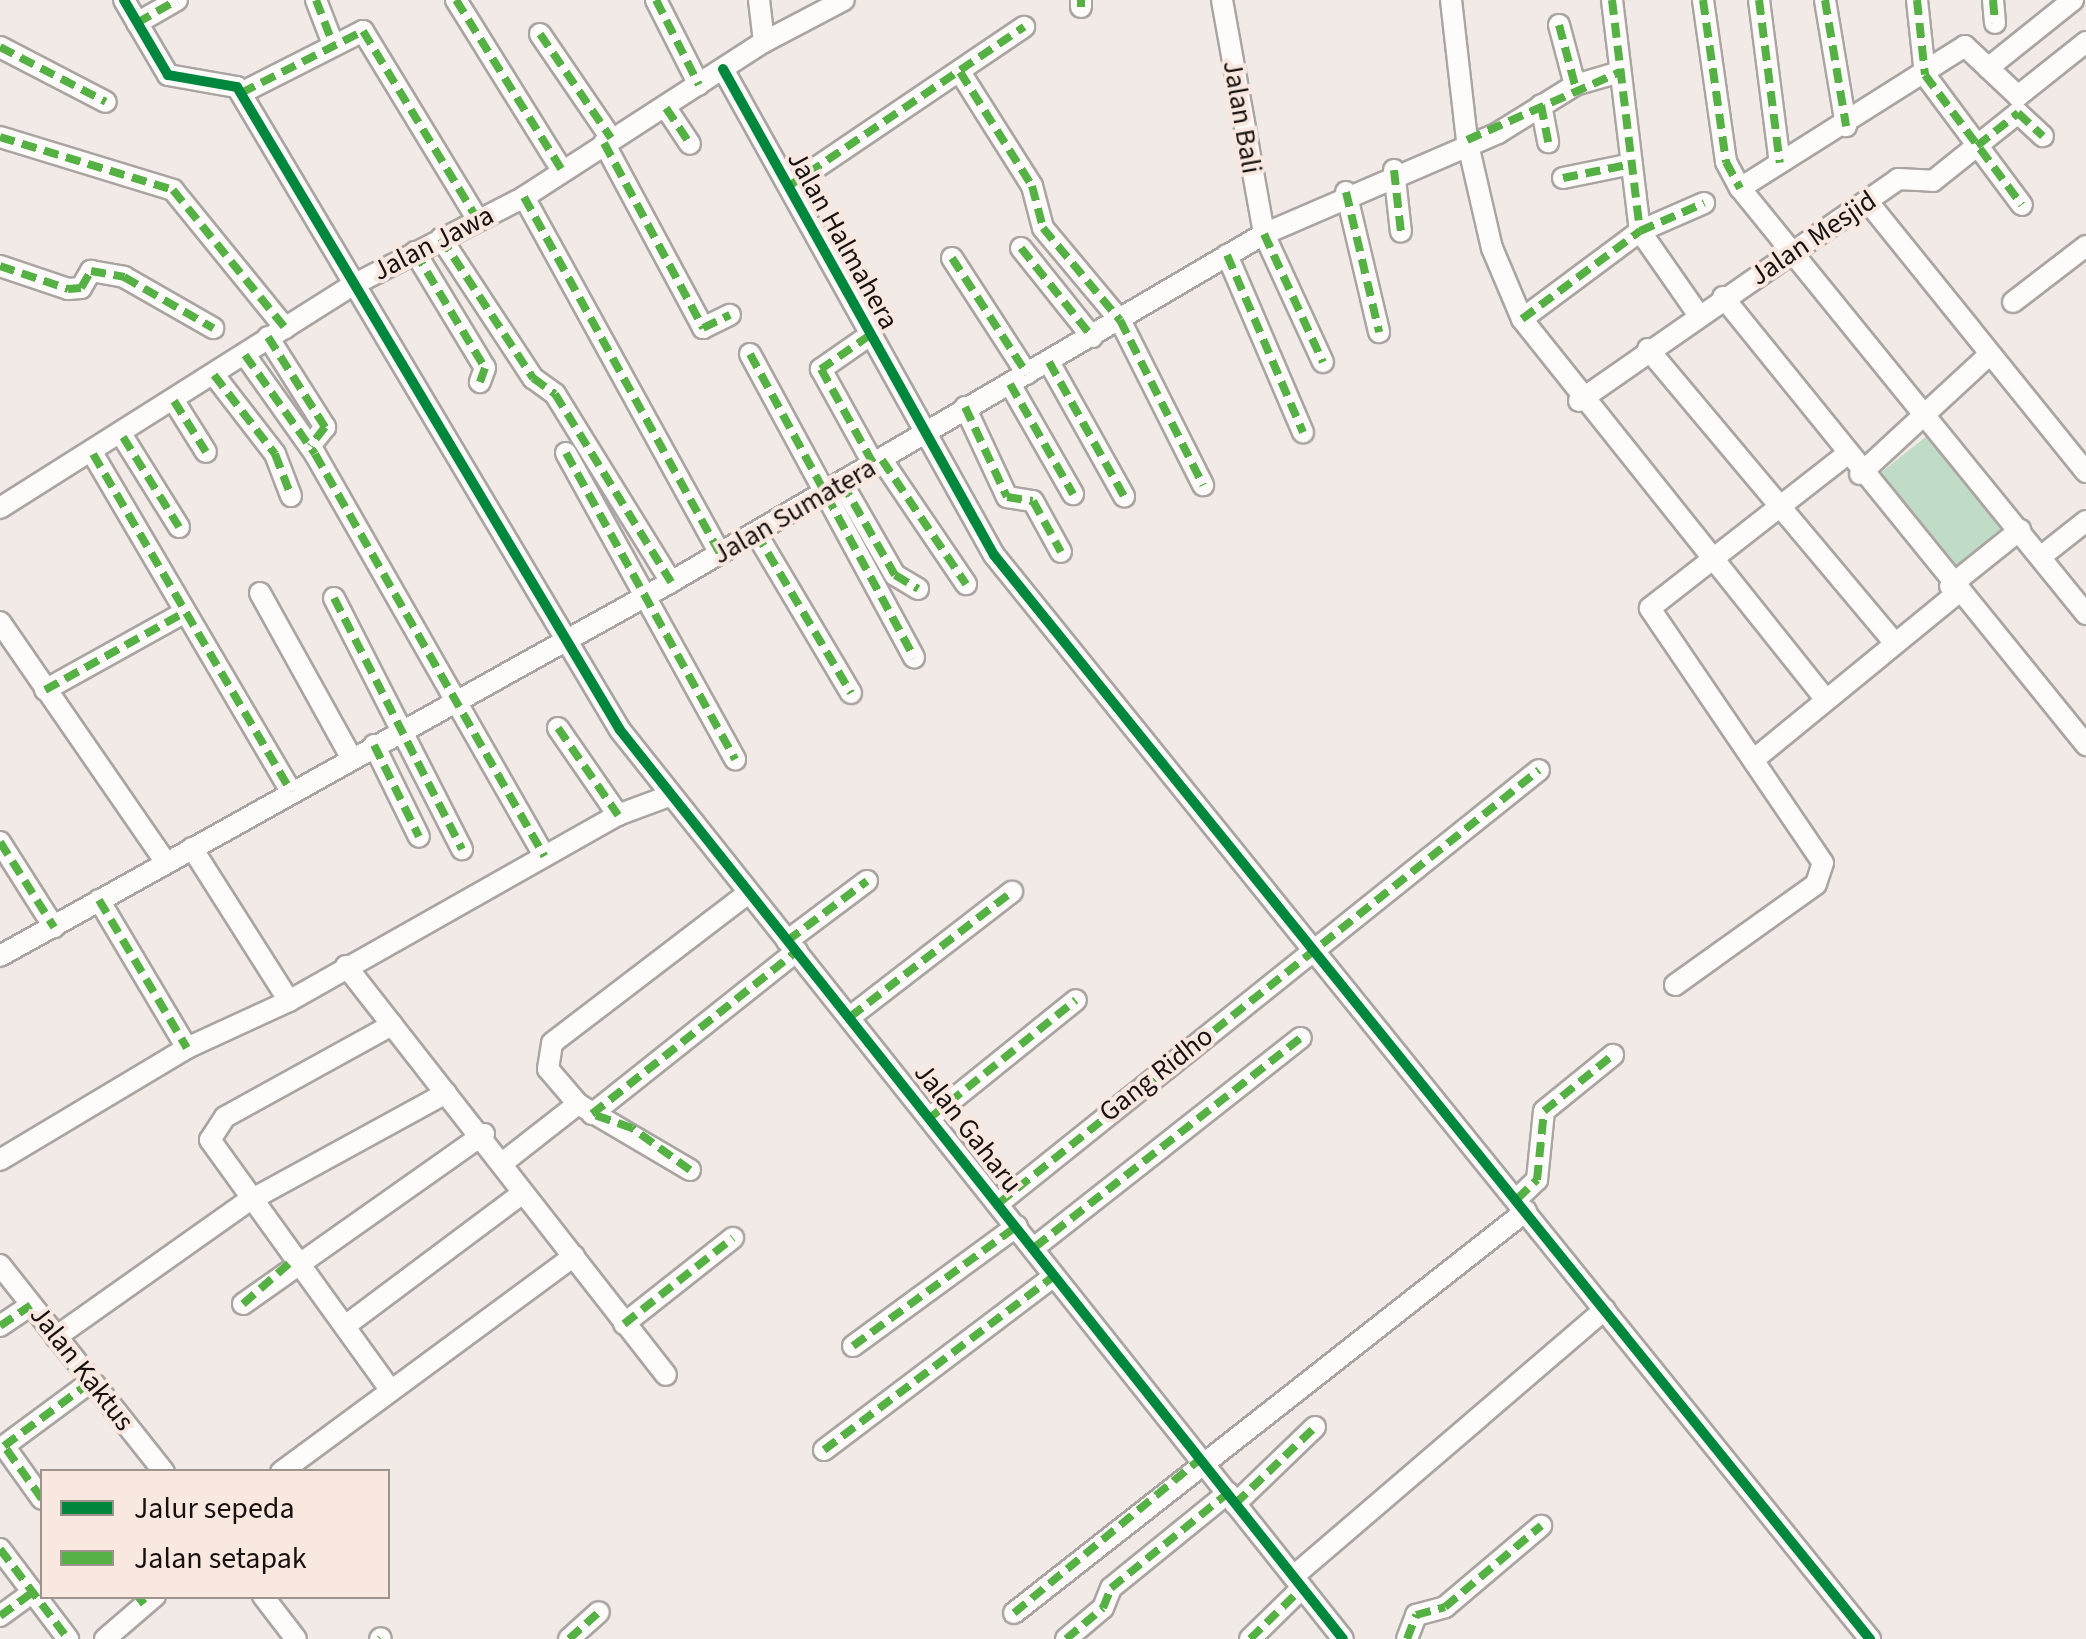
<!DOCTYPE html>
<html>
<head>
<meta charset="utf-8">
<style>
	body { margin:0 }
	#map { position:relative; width:2086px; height:1639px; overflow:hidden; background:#f2eae6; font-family:"Source Sans 3",sans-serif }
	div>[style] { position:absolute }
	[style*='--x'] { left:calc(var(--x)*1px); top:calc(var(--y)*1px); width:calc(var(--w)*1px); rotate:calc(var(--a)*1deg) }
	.green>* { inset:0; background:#c0dbc6 }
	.roads { filter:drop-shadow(2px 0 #aaa5a2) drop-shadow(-2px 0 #aaa5a2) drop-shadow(0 2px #aaa5a2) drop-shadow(0 -2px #aaa5a2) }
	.minor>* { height:20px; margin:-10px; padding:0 10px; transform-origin:10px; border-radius:10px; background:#fdfcfb }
	.quiet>* { height:8px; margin-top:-4px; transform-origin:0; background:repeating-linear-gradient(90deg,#55b144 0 15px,transparent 0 23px) }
	.cycleway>* { height:10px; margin:-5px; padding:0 5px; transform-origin:5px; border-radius:5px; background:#00873e }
	span { translate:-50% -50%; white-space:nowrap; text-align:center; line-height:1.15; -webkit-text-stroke:8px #f8e8e0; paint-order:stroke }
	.street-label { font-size:28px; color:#16110f }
	.legend { position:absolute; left:40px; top:1469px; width:350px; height:130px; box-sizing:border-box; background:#f8e8e0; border:2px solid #9e928c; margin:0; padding:12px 18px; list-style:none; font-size:30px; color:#16110f }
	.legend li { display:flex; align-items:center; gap:20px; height:50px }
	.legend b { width:50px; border:2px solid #9e928c }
</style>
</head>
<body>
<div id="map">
	<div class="green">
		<i style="clip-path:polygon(1933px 431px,2013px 529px,1949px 581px,1869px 482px)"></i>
	</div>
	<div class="roads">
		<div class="minor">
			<i style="--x:124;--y:0;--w:87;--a:59.6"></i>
			<i style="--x:168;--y:75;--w:70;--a:9.9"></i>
			<i style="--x:237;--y:87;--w:748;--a:59.22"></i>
			<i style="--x:620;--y:730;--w:1161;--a:51.5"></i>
			<i style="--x:316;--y:0;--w:47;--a:68.9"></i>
			<i style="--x:456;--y:0;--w:199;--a:58.1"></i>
			<i style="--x:656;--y:0;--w:95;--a:63.2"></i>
			<i style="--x:1222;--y:0;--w:238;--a:79.8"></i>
			<i style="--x:1264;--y:234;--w:141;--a:65.3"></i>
			<i style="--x:1451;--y:0;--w:141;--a:83.5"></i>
			<i style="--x:1467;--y:140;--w:111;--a:77"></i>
			<i style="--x:1492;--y:248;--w:77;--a:67.1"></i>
			<i style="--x:1522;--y:319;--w:482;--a:51.4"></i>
			<i style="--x:1612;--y:0;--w:233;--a:83.1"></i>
			<i style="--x:1640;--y:231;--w:101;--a:55.1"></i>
			<i style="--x:1703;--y:0;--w:164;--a:81.9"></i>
			<i style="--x:1726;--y:162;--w:30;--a:62"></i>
			<i style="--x:1759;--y:0;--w:164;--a:82.7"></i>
			<i style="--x:1825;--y:0;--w:128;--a:80.5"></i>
			<i style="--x:1917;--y:0;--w:75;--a:83.9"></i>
			<i style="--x:1925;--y:75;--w:162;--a:53.3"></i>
			<i style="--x:1993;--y:0;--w:23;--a:85"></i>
			<i style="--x:1081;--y:7;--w:7;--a:-90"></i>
			<i style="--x:137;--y:23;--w:46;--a:-29.9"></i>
			<i style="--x:1559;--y:25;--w:62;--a:75.1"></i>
			<i style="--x:540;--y:34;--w:126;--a:55.7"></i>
			<i style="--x:764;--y:42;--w:90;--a:-27.7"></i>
			<i style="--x:2086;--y:42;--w:87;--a:141.5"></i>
			<i style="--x:2018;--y:96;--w:73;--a:-136.7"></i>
			<i style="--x:1965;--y:46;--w:266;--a:147.7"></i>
			<i style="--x:1740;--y:188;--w:549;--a:50.92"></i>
			<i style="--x:0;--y:47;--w:119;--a:27.4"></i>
			<i style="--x:1988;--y:68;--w:109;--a:-38.7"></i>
			<i style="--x:723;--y:69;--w:556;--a:60.86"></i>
			<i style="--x:994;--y:555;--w:1394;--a:51.06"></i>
			<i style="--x:960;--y:72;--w:135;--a:57.7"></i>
			<i style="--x:1032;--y:186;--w:43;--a:75.3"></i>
			<i style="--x:1043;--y:228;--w:120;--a:50.1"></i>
			<i style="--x:1120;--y:320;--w:185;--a:63.3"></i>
			<i style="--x:241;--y:93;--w:137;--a:-26.9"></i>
			<i style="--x:363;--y:31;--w:221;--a:58.7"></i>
			<i style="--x:1541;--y:105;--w:38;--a:79"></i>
			<i style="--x:666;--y:108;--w:43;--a:56.3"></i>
			<i style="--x:0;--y:137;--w:181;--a:17"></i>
			<i style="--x:173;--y:190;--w:178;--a:50.9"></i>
			<i style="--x:604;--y:143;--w:210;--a:61.8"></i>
			<i style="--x:703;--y:328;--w:30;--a:-26"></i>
			<i style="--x:1394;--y:170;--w:62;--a:83.6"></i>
			<i style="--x:1563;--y:178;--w:70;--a:-11.5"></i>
			<i style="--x:789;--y:186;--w:284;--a:-34.1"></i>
			<i style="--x:1346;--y:192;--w:144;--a:76.7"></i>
			<i style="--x:524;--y:197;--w:407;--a:61.2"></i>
			<i style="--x:1868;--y:202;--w:347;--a:51.1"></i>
			<i style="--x:441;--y:238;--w:168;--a:56.7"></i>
			<i style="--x:533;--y:378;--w:27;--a:36"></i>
			<i style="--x:555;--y:394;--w:221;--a:58.3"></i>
			<i style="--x:1021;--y:248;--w:114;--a:51.4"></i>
			<i style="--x:415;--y:252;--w:135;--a:58.9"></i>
			<i style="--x:485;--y:368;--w:15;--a:110"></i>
			<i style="--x:1227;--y:255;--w:193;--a:66.8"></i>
			<i style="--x:952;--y:258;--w:138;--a:57.1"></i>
			<i style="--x:0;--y:266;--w:72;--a:18.7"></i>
			<i style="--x:68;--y:289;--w:13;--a:-4"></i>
			<i style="--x:81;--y:288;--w:20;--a:-60"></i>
			<i style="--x:91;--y:271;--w:34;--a:10"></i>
			<i style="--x:124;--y:277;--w:103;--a:29.8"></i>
			<i style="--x:1723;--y:297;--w:577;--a:50.98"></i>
			<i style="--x:2013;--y:302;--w:92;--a:-37.5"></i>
			<i style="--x:1522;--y:319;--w:147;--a:-36.7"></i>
			<i style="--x:1640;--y:231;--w:70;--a:-23.6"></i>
			<i style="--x:870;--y:335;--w:60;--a:145.2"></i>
			<i style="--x:821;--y:369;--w:110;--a:61.1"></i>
			<i style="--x:268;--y:337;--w:107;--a:57.7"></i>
			<i style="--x:325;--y:427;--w:24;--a:128"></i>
			<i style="--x:1648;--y:349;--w:384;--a:50"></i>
			<i style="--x:750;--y:354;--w:345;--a:61.6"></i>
			<i style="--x:245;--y:355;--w:121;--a:54.7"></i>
			<i style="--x:315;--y:454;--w:463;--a:60.3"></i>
			<i style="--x:1049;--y:362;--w:154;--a:60.8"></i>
			<i style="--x:214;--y:375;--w:100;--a:52.3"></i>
			<i style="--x:275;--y:454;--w:45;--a:69.1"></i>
			<i style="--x:1010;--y:384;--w:127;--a:60.2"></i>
			<i style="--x:174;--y:401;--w:60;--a:57.9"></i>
			<i style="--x:1579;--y:401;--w:389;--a:-34.8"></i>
			<i style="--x:1898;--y:179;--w:35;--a:3"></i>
			<i style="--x:1933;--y:181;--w:109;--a:-38.7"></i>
			<i style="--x:2018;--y:113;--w:34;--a:43"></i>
			<i style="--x:965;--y:407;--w:99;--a:65"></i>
			<i style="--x:1007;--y:497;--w:26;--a:9"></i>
			<i style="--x:1033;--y:501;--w:58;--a:61.2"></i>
			<i style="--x:123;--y:437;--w:106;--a:58.1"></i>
			<i style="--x:566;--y:453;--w:350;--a:61.1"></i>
			<i style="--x:93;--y:454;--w:391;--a:59.6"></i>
			<i style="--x:882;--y:460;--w:150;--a:55.9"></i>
			<i style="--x:1860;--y:474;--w:173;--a:-42.7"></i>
			<i style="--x:842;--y:483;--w:106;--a:60.1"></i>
			<i style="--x:895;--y:575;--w:27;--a:31"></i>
			<i style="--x:0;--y:508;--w:415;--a:-32.3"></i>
			<i style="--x:351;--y:286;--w:195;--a:-27.2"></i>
			<i style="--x:524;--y:197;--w:286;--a:-32.9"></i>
			<i style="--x:764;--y:42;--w:42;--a:-96.8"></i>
			<i style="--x:756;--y:533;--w:186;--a:59.3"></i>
			<i style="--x:2043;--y:555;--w:55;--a:-38.3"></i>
			<i style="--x:1950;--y:586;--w:90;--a:-38.7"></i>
			<i style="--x:260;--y:593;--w:188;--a:61"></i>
			<i style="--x:334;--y:598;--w:282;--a:63"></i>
			<i style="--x:0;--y:622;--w:289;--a:55.4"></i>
			<i style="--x:45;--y:690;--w:160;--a:-29.1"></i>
			<i style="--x:558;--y:728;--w:106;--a:55.4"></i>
			<i style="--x:374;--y:745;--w:102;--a:63.9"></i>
			<i style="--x:1757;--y:757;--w:257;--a:-39.3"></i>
			<i style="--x:0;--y:842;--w:101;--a:57.6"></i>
			<i style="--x:192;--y:848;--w:181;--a:57.6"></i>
			<i style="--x:289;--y:1001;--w:378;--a:-29.5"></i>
			<i style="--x:618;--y:815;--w:54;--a:-20.4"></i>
			<i style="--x:99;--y:900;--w:172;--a:59.3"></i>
			<i style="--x:787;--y:941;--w:100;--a:-36.9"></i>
			<i style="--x:0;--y:956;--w:768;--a:-29.13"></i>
			<i style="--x:671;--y:582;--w:688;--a:-30.41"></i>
			<i style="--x:1264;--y:234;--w:255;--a:-23.3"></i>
			<i style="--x:1498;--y:133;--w:91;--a:-31.9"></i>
			<i style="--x:1575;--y:85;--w:47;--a:-16.1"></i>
			<i style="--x:346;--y:966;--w:519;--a:51.96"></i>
			<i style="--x:1675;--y:985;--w:173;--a:-35.6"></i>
			<i style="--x:1816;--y:884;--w:22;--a:-72"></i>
			<i style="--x:1823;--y:863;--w:308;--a:-124.2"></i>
			<i style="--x:1650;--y:608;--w:249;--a:-38"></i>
			<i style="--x:850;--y:1017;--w:205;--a:-37.7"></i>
			<i style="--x:578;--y:1104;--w:46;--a:-130.6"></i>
			<i style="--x:548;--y:1069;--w:26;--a:-81"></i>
			<i style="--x:552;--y:1043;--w:245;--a:-37.4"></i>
			<i style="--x:592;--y:1114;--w:262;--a:-38.5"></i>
			<i style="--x:931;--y:1117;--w:186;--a:-38.9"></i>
			<i style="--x:0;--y:1160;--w:218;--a:-30.9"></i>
			<i style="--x:187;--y:1048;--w:112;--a:-24.7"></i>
			<i style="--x:505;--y:1161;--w:93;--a:-38"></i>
			<i style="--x:578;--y:1104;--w:130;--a:30.5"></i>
			<i style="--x:1517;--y:1199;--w:28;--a:-44"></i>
			<i style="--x:1537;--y:1180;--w:69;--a:-84.2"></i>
			<i style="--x:1544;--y:1111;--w:89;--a:-39.1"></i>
			<i style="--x:999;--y:1203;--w:692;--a:-38.72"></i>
			<i style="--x:1035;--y:1247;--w:338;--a:-38.2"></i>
			<i style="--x:0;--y:1265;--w:264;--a:51.6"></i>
			<i style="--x:243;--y:1304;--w:295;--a:-35.2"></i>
			<i style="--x:624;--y:1324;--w:139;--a:-38.3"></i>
			<i style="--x:0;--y:1326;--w:37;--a:-34"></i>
			<i style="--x:345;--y:1326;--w:222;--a:-36.8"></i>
			<i style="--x:56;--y:1337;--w:234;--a:-35.3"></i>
			<i style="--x:247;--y:1202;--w:227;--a:-28.7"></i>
			<i style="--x:853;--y:1346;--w:203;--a:-36.2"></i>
			<i style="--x:389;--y:1388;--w:306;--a:-125.8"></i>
			<i style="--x:210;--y:1140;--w:27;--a:-57"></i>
			<i style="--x:225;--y:1117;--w:191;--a:-28.9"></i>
			<i style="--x:824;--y:1450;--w:287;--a:-37.1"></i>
			<i style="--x:281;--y:1472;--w:364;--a:-36.4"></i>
			<i style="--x:42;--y:1499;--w:65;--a:-125.6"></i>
			<i style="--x:4;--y:1446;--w:109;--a:-36.5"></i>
			<i style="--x:1235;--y:1504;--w:111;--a:-43.9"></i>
			<i style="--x:0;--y:1549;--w:113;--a:52.9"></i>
			<i style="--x:1295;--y:1575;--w:408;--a:-40.6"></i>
			<i style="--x:263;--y:1596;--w:54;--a:52.5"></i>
			<i style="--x:1014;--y:1613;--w:651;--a:-38.14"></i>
			<i style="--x:0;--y:1616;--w:37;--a:-36"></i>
			<i style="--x:105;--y:1639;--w:66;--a:-40.7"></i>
			<i style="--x:380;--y:1639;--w:1;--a:-45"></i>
			<i style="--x:569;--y:1639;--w:40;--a:-42"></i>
			<i style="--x:1066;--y:1639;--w:48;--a:-40"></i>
			<i style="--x:1103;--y:1608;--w:22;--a:-68"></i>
			<i style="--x:1111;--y:1588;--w:151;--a:-39.1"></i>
			<i style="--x:1250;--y:1639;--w:73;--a:-44.4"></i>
			<i style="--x:1407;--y:1639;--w:26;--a:-69"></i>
			<i style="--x:1416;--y:1615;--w:30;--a:-15"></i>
			<i style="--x:1445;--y:1607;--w:126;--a:-40.2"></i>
		</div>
	</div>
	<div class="quiet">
		<i style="--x:316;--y:0;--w:47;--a:68.9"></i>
		<i style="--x:456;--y:0;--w:199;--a:58.1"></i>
		<i style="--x:656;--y:0;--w:95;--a:63.2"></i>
		<i style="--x:1612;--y:0;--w:233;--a:83.1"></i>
		<i style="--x:1703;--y:0;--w:164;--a:81.9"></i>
		<i style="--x:1726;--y:162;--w:30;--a:62"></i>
		<i style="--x:1759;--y:0;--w:164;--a:82.7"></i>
		<i style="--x:1825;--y:0;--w:128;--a:80.5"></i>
		<i style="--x:1917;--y:0;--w:75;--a:83.9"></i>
		<i style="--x:1925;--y:75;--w:162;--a:53.3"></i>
		<i style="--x:1993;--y:0;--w:23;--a:85"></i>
		<i style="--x:1081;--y:7;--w:7;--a:-90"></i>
		<i style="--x:137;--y:23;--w:46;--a:-29.9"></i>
		<i style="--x:1559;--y:25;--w:62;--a:75.1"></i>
		<i style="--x:540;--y:34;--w:126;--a:55.7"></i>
		<i style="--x:0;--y:47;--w:119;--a:27.4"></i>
		<i style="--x:960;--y:72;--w:135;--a:57.7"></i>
		<i style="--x:1032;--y:186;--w:43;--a:75.3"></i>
		<i style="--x:1043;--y:228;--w:120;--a:50.1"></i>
		<i style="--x:1120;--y:320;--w:185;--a:63.3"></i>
		<i style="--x:241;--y:93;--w:137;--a:-26.9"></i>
		<i style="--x:363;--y:31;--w:221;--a:58.7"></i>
		<i style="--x:1541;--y:105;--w:38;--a:79"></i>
		<i style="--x:666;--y:108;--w:43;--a:56.3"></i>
		<i style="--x:0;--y:137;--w:181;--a:17"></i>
		<i style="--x:173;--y:190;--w:178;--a:50.9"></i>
		<i style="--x:1467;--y:140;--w:167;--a:-24"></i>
		<i style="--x:604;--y:143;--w:210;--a:61.8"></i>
		<i style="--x:703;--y:328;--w:30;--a:-26"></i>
		<i style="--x:1977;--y:146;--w:53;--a:-38.8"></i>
		<i style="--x:2018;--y:113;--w:34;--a:43"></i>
		<i style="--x:1394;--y:170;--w:62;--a:83.6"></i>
		<i style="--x:1563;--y:178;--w:70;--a:-11.5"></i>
		<i style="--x:789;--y:186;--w:284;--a:-34.1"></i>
		<i style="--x:1346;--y:192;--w:144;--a:76.7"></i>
		<i style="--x:524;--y:197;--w:407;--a:61.2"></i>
		<i style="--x:1264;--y:234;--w:141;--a:65.3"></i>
		<i style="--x:441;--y:238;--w:168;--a:56.7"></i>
		<i style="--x:533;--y:378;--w:27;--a:36"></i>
		<i style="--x:555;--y:394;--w:221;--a:58.3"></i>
		<i style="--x:1021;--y:248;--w:114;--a:51.4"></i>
		<i style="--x:415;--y:252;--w:135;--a:58.9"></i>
		<i style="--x:485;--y:368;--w:15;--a:110"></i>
		<i style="--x:1227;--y:255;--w:193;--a:66.8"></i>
		<i style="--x:952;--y:258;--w:138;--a:57.1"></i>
		<i style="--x:0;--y:266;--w:72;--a:18.7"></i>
		<i style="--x:68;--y:289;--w:13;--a:-4"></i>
		<i style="--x:81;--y:288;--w:20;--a:-60"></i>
		<i style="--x:91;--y:271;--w:34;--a:10"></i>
		<i style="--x:124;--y:277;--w:103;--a:29.8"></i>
		<i style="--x:1522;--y:319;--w:147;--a:-36.7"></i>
		<i style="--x:1640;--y:231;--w:70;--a:-23.6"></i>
		<i style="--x:870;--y:335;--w:60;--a:145.2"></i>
		<i style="--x:821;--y:369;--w:110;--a:61.1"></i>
		<i style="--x:268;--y:337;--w:107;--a:57.7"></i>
		<i style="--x:325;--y:427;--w:24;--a:128"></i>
		<i style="--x:750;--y:354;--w:345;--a:61.6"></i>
		<i style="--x:245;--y:355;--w:121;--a:54.7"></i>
		<i style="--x:315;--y:454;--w:463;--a:60.3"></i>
		<i style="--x:1049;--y:362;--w:154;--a:60.8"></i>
		<i style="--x:214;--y:375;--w:100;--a:52.3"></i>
		<i style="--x:275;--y:454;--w:45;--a:69.1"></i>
		<i style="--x:1010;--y:384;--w:127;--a:60.2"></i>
		<i style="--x:174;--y:401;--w:60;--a:57.9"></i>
		<i style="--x:965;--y:407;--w:99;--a:65"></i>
		<i style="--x:1007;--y:497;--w:26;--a:9"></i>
		<i style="--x:1033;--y:501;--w:58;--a:61.2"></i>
		<i style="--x:123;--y:437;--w:106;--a:58.1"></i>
		<i style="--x:566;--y:453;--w:350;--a:61.1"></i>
		<i style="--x:93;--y:454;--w:391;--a:59.6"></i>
		<i style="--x:882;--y:460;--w:150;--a:55.9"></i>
		<i style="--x:842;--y:483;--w:106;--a:60.1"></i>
		<i style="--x:895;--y:575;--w:27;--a:31"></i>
		<i style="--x:756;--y:533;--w:186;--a:59.3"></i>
		<i style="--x:334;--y:598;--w:282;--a:63"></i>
		<i style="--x:45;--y:690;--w:160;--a:-29.1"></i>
		<i style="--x:558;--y:728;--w:106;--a:55.4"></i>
		<i style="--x:374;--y:745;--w:102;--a:63.9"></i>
		<i style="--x:0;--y:842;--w:101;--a:57.6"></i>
		<i style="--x:99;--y:900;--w:172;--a:59.3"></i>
		<i style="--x:787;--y:941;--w:100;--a:-36.9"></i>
		<i style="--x:850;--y:1017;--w:205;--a:-37.7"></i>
		<i style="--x:931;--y:1117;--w:186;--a:-38.9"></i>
		<i style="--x:690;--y:1170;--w:72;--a:-144.1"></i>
		<i style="--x:632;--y:1128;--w:42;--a:-160.7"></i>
		<i style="--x:592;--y:1114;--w:262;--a:-38.5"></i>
		<i style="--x:1517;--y:1199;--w:28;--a:-44"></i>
		<i style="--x:1537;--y:1180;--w:69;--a:-84.2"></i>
		<i style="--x:1544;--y:1111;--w:89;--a:-39.1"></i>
		<i style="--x:999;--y:1203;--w:692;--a:-38.72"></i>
		<i style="--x:1035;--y:1247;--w:338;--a:-38.2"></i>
		<i style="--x:243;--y:1304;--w:65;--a:-41.3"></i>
		<i style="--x:624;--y:1324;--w:139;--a:-38.3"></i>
		<i style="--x:0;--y:1326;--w:37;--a:-34"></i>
		<i style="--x:853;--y:1346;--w:203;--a:-36.2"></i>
		<i style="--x:824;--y:1450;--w:287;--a:-37.1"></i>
		<i style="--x:42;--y:1499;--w:65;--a:-125.6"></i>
		<i style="--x:4;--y:1446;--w:109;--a:-36.5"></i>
		<i style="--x:1235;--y:1504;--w:111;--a:-43.9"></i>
		<i style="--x:0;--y:1549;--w:113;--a:52.9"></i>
		<i style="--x:138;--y:1596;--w:10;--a:53"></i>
		<i style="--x:1014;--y:1613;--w:240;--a:-39.6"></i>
		<i style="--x:0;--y:1616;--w:37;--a:-36"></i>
		<i style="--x:380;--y:1639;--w:1;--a:-45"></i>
		<i style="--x:569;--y:1639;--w:40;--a:-42"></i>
		<i style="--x:1066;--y:1639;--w:48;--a:-40"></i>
		<i style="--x:1103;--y:1608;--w:22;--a:-68"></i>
		<i style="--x:1111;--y:1588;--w:151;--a:-39.1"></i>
		<i style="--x:1250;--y:1639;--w:73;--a:-44.4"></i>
		<i style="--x:1407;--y:1639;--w:26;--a:-69"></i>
		<i style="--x:1416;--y:1615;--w:30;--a:-15"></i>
		<i style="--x:1445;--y:1607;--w:126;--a:-40.2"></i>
	</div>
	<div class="cycleway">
		<i style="--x:124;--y:0;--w:87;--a:59.6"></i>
		<i style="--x:168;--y:75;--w:70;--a:9.9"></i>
		<i style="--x:237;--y:87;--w:748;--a:59.22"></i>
		<i style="--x:620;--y:730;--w:1161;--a:51.5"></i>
		<i style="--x:723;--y:69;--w:556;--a:60.86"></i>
		<i style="--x:994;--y:555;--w:1394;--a:51.06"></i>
	</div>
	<div class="street-label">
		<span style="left:1242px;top:117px;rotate:80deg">Jalan Bali</span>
		<span style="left:1813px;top:238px;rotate:-34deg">Jalan Mesjid</span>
		<span style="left:843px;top:240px;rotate:61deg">Jalan Halmahera</span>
		<span style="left:433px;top:243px;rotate:-27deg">Jalan Jawa</span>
		<span style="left:794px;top:511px;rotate:-30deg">Jalan Sumatera</span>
		<span style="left:1156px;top:1074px;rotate:-38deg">Gang Ridho</span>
		<span style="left:968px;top:1128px;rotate:52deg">Jalan Gaharu</span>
		<span style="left:82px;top:1368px;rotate:52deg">Jalan Kaktus</span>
	</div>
	<ul class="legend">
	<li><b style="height:12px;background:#00873e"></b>Jalur sepeda</li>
	<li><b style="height:12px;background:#55b144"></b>Jalan setapak</li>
	</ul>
</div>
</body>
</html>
